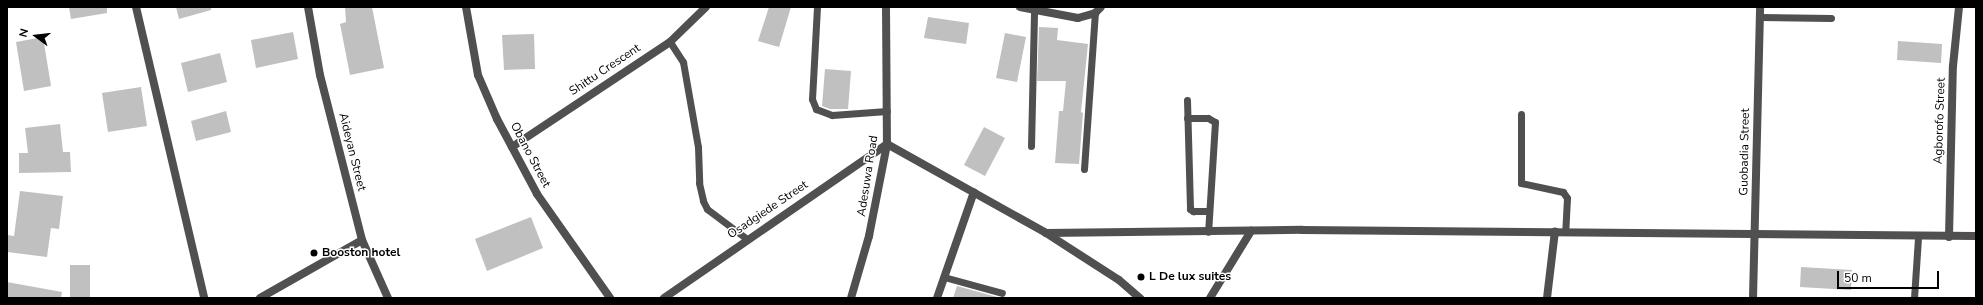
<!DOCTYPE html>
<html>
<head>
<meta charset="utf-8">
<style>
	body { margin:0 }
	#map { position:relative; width:1983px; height:305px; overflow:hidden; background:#fff; font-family:"Nunito Sans",sans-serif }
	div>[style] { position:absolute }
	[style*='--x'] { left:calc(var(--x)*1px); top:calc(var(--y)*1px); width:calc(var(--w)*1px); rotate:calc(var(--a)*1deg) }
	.building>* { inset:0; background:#c0c0c0 }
	.service>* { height:7px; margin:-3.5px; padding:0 3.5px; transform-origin:3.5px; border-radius:3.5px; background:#505050 }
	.minor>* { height:8px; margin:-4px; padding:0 4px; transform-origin:4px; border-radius:4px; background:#505050 }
	.tertiary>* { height:8px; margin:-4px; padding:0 4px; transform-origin:4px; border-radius:4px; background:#505050 }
	.dots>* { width:11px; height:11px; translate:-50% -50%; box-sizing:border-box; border:2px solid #fff; border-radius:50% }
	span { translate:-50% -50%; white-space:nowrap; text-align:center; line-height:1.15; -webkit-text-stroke:3px #fff; paint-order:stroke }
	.street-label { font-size:12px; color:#000 }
	.poi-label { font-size:12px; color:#000; font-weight:700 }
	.left { translate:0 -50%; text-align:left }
	.frame { position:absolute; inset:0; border:8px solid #000; pointer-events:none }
	.north { position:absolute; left:16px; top:16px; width:40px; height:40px; -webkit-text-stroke:3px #fff; paint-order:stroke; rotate:285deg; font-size:11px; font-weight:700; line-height:16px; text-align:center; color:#000 }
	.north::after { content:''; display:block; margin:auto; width:14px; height:18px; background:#000; clip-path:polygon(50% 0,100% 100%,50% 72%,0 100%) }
	.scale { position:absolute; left:1837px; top:271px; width:102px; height:18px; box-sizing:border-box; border:2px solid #000; border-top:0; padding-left:5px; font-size:12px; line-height:14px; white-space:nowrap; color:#000; -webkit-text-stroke:3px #fff; paint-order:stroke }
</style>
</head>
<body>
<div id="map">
	<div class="building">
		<i style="clip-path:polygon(69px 7px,107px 7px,107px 13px,71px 19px)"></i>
		<i style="clip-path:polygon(176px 7px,211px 7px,211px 10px,179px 19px)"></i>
		<i style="clip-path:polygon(345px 7px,372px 7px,384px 68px,350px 75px,340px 24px,346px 22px)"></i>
		<i style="clip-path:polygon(769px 7px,791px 7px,779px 47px,758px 41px)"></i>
		<i style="clip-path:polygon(928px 17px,969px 23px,966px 44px,924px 38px)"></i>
		<i style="clip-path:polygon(1039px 27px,1058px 28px,1057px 40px,1088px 44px,1081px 112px,1083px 113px,1079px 164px,1055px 163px,1059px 111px,1063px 111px,1066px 81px,1037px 81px)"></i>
		<i style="clip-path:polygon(293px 32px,298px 59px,256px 68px,251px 40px)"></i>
		<i style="clip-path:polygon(1005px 33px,1026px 37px,1017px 82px,996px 78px)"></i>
		<i style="clip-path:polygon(534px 34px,535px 69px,504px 70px,502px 35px)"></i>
		<i style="clip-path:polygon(43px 37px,51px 86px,24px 91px,16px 42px)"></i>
		<i style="clip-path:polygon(1898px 41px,1942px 44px,1941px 63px,1897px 60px)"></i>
		<i style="clip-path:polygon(220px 53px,227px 82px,188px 92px,181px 63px)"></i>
		<i style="clip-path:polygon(825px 69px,851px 71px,848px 109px,830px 109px,822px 106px)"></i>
		<i style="clip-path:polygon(141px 87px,147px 126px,108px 132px,102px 93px)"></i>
		<i style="clip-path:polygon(226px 111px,231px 132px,196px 141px,191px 121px)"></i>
		<i style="clip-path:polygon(60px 124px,63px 152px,70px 152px,71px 172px,19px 173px,19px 153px,28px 153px,25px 128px)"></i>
		<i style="clip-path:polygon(984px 127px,1005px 138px,985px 176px,964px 165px)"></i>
		<i style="clip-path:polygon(20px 191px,63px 196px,59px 229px,51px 228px,47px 257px,7px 252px,7px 235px,14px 236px)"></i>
		<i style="clip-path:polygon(531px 217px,543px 248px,487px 271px,475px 239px)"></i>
		<i style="clip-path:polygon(70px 265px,90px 265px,90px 298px,70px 298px)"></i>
		<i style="clip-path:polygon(1801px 267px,1852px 270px,1851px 290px,1800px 287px)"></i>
		<i style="clip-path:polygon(7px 282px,62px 292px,61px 298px,7px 298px)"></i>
		<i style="clip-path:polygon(957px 286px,997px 297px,997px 298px,953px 298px)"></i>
	</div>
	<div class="service">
		<i style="--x:817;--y:7;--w:92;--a:93.1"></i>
		<i style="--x:812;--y:99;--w:11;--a:68"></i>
		<i style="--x:816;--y:109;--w:17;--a:21"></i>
		<i style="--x:832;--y:115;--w:55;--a:-4.2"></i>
		<i style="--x:1760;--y:17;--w:71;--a:0.8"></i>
		<i style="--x:670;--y:42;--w:24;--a:57"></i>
		<i style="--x:683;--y:62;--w:86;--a:80"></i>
		<i style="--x:698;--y:147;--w:36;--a:88"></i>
		<i style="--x:699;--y:183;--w:18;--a:77"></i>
		<i style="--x:703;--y:201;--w:9;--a:63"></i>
		<i style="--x:707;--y:209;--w:50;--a:36.9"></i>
		<i style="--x:1187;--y:100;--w:109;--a:88.4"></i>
		<i style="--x:1190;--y:209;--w:4;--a:34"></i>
		<i style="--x:1193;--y:211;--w:16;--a:0"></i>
		<i style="--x:1521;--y:114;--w:69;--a:90"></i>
		<i style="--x:1521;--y:183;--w:43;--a:12.1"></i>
		<i style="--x:1563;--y:192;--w:7;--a:56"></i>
		<i style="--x:1567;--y:198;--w:33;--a:93"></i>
		<i style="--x:1187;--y:118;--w:21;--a:0"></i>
		<i style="--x:1208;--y:118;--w:8;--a:30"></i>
		<i style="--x:1215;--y:122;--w:110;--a:93.6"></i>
		<i style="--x:1031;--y:146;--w:137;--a:-88.7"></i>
		<i style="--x:1084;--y:169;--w:156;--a:-86"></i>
		<i style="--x:944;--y:277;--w:60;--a:15.4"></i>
		<i style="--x:1914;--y:298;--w:61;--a:-86.2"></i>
	</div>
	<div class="minor">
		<i style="--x:136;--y:7;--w:299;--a:76.8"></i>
		<i style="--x:308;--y:7;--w:69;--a:80"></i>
		<i style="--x:320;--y:75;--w:170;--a:75.7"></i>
		<i style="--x:362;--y:240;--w:64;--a:65.9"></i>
		<i style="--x:466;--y:7;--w:69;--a:80"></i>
		<i style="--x:478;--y:75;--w:48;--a:66.6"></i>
		<i style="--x:497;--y:119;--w:85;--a:61.9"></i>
		<i style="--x:537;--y:194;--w:127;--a:54.9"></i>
		<i style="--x:1020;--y:7;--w:59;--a:10.7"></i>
		<i style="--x:1078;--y:18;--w:18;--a:-16"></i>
		<i style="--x:1095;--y:13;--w:8;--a:-45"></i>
		<i style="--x:512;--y:147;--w:190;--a:-33.6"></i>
		<i style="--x:670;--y:42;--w:50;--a:-44.2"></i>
		<i style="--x:1046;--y:233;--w:256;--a:-0.7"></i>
		<i style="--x:1302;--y:230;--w:674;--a:0.51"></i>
		<i style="--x:1949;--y:237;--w:171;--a:-88.7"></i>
		<i style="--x:1953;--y:66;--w:59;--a:-84.2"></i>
		<i style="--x:260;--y:298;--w:117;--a:-29.6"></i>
		<i style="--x:664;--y:298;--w:271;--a:-34.6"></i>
		<i style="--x:851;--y:298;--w:65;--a:-73.8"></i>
		<i style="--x:869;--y:236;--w:94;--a:-78.9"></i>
		<i style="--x:937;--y:298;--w:112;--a:-70.8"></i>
		<i style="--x:1210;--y:298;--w:79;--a:-58.5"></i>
		<i style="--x:1547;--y:298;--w:67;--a:-83.2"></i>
		<i style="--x:1753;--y:298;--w:291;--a:-88.6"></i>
	</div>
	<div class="tertiary">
		<i style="--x:886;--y:7;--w:137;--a:89.6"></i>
		<i style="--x:887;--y:144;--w:182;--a:29.2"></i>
		<i style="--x:1046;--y:233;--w:87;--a:32.8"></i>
		<i style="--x:1119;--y:280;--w:28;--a:41"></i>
	</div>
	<div class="dots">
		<i style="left:314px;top:253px;background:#000"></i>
		<i style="left:1141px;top:277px;background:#000"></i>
	</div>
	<div class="street-label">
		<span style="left:605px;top:70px;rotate:-34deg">Shittu Crescent</span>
		<span style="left:1940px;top:121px;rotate:-88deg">Agborofo Street</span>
		<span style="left:352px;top:152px;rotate:76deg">Aideyan Street</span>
		<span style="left:1745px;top:152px;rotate:-89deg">Guobadia Street</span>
		<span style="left:530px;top:155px;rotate:62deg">Obano Street</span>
		<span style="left:868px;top:176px;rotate:-81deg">Adesuwa Road</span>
		<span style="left:768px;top:210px;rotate:-34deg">Osadgiede Street</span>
	</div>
	<div class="poi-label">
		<span class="left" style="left:322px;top:253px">Booston hotel</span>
		<span class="left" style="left:1149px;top:277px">L De lux suites</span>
	</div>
	<div class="frame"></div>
	<div class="north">N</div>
	<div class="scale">50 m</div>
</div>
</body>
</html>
